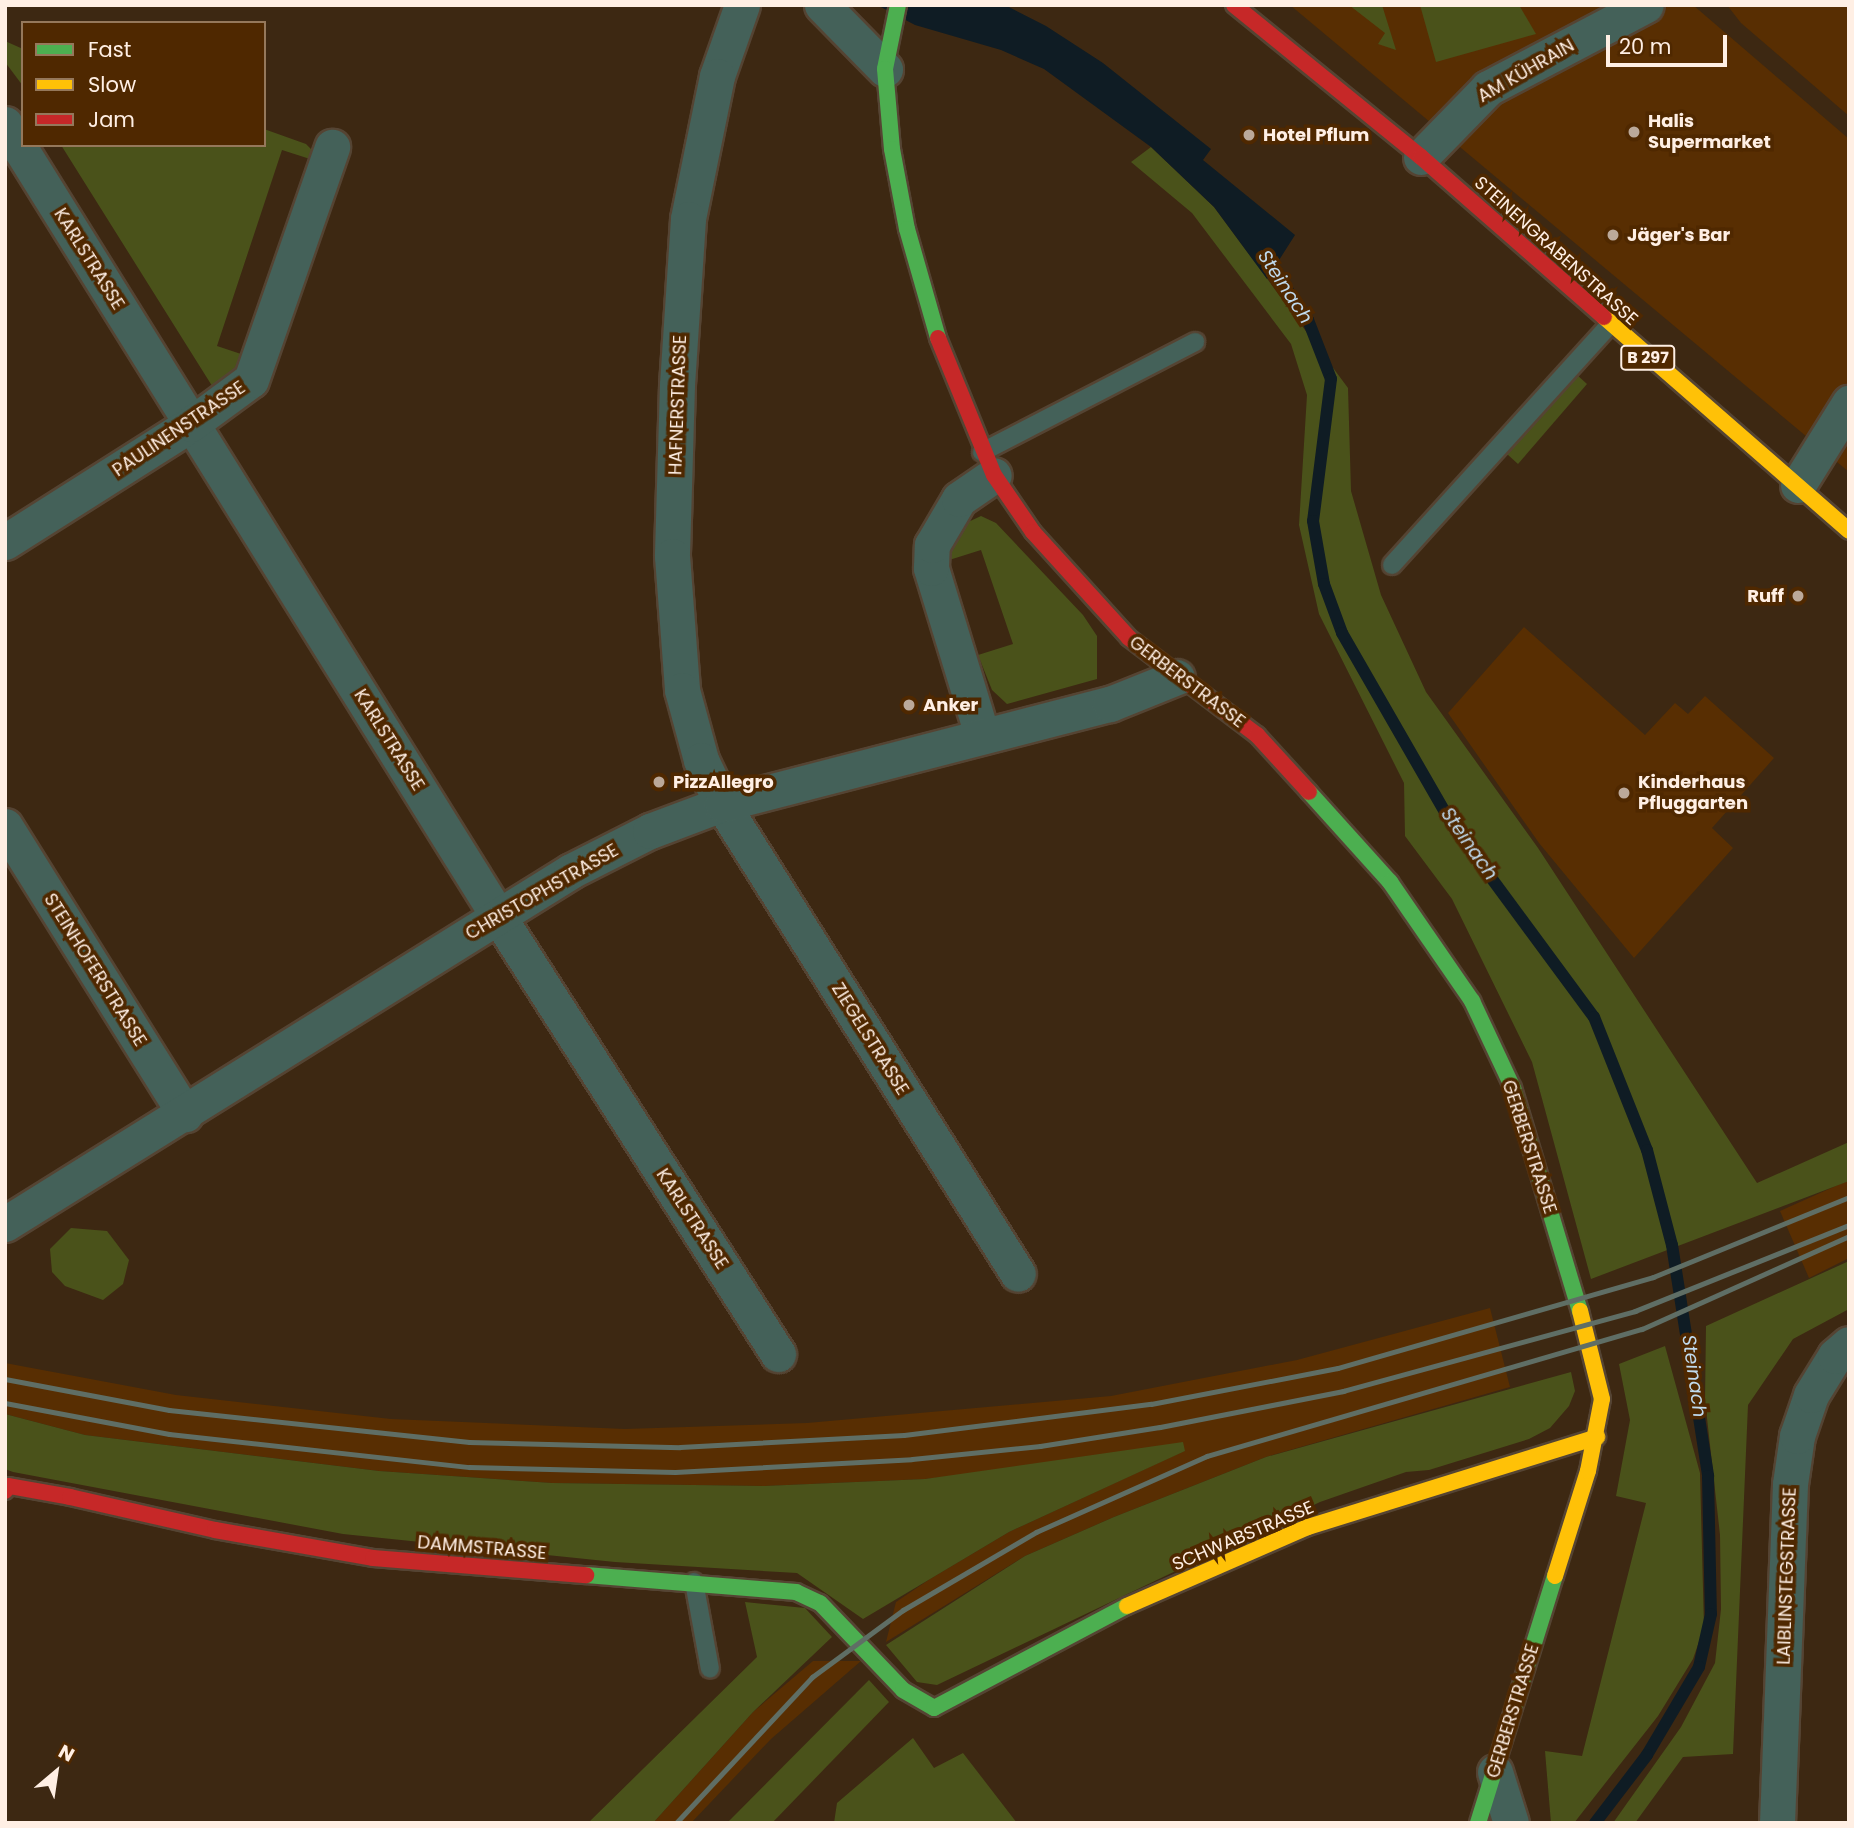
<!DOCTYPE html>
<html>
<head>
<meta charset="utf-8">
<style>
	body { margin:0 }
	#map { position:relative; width:1854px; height:1828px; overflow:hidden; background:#3d2812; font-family:Poppins,sans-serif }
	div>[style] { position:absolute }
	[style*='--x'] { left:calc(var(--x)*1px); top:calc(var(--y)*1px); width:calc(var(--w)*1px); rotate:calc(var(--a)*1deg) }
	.built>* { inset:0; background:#582e02 }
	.green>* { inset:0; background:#4a521a }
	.water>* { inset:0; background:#0f1c24 }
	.stream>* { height:12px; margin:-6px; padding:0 6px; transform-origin:6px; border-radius:6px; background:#0f1c24 }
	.roads { filter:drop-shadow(2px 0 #543) drop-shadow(-2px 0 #543) drop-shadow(0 2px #543) drop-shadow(0 -2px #543) }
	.lane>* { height:18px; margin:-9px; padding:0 9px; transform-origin:9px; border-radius:9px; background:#446159 }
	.street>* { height:35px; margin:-17.5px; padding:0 17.5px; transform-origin:17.5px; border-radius:17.5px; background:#446159 }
	.fast>* { height:16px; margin:-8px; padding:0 8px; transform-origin:8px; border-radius:8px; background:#4caf50 }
	.slow>* { height:16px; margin:-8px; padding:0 8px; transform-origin:8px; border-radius:8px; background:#ffc107 }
	.jam>* { height:16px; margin:-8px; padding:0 8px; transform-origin:8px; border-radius:8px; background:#c62828 }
	.rail>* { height:5px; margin:-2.5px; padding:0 2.5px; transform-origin:2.5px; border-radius:2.5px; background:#5f6e65 }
	.dots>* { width:19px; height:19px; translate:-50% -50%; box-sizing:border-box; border:4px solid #4f2800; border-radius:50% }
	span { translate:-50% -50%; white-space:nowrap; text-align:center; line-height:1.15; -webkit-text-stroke:7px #4f2800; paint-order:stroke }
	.shield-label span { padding:2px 5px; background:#4f2800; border:2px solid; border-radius:5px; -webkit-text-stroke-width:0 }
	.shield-label { font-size:16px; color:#ffefe4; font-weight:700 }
	.street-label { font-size:18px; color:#ffefe4 }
	.poi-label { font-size:18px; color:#ffefe4; font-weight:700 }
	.left { translate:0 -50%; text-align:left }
	.right { translate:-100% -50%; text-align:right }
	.water-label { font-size:19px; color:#c0daed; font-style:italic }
	.frame { position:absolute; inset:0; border:7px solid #ffefe4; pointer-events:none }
	.legend { position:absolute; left:21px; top:21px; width:245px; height:126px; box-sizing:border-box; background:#4f2800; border:2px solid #95785b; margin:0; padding:9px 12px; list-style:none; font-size:21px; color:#ffefe4 }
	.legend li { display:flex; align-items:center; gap:14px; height:35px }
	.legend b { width:35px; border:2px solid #95785b }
	.north { position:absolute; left:21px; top:1737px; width:70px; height:70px; -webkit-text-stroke:5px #4f2800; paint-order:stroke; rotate:29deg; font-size:19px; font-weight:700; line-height:28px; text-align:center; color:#ffefe4 }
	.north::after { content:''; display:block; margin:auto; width:24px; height:32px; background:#ffefe4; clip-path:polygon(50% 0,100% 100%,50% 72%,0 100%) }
	.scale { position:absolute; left:1606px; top:35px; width:121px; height:32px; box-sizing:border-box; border:4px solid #ffefe4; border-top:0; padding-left:9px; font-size:21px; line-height:24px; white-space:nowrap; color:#ffefe4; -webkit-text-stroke:5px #4f2800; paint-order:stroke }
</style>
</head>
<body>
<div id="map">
	<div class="built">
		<i style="clip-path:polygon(1290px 5px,1693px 5px,1849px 139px,1849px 472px)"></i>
		<i style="clip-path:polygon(1727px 5px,1849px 5px,1849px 116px,1741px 23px)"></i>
		<i style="clip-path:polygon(1524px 627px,1645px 735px,1675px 703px,1688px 714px,1705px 696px,1774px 758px,1712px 828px,1733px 848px,1634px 958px,1539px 843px,1448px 713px)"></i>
		<i style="clip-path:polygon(1849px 1180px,1849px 1258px,1809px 1278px,1780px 1211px)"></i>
		<i style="clip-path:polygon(1490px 1308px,1510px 1387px,1266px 1457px,1114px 1517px,1025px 1556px,886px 1642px,896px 1602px,930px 1579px,1009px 1532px,1184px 1451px,925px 1479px,764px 1486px,552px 1483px,379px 1471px,85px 1435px,5px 1414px,5px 1363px,176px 1395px,391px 1419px,625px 1429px,807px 1423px,1111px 1396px,1297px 1360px)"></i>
		<i style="clip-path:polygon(813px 1661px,861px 1661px,771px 1739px,691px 1823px,653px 1823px,753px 1712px)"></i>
	</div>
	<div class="green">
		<i style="clip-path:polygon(1349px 5px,1382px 5px,1396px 50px,1378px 44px,1385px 33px)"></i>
		<i style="clip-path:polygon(1420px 5px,1519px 5px,1536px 34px,1436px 62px)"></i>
		<i style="clip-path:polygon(5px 41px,23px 49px,23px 86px,5px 62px)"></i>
		<i style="clip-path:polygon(264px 129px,306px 144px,313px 151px,310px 159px,282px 150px,217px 346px,244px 355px,236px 374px,214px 389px,61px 145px,264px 145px)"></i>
		<i style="clip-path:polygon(1151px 147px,1214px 207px,1348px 388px,1351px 491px,1381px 595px,1426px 692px,1538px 848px,1757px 1183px,1849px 1142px,1849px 1181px,1591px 1279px,1532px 1062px,1452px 899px,1405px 836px,1404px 783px,1319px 614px,1299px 525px,1307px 395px,1291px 344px,1192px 213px,1131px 162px)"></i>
		<i style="clip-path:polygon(1576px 374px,1587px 384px,1518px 464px,1507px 454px)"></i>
		<i style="clip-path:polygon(981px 516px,996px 523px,1083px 615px,1097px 636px,1097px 679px,1007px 704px,992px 690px,978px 655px,1013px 644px,981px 550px,946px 561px,951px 530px)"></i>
		<i style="clip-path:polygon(71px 1228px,107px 1231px,129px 1260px,123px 1284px,103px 1300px,65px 1286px,52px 1272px,50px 1249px)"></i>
		<i style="clip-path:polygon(1849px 1261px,1849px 1309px,1793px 1339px,1748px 1405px,1733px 1754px,1683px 1757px,1635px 1823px,1613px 1823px,1681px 1727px,1715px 1663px,1721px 1609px,1720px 1535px,1705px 1400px,1706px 1326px)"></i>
		<i style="clip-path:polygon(1665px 1346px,1700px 1473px,1704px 1627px,1693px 1659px,1658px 1716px,1574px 1823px,1551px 1823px,1545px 1751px,1582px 1756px,1646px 1503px,1616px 1496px,1630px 1420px,1619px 1364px)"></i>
		<i style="clip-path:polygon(1571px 1372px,1575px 1391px,1569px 1406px,1550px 1428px,1529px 1439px,1429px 1470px,1406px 1472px,1320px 1502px,937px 1685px,917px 1682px,886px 1645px,1025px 1556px,1114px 1517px,1266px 1457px)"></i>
		<i style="clip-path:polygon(5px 1414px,85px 1435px,379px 1471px,552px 1483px,764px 1486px,925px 1479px,1183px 1442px,1185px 1451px,1009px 1532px,863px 1619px,797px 1573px,615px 1562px,343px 1534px,13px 1472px,5px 1469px)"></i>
		<i style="clip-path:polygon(745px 1602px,805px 1608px,832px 1637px,753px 1712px,653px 1823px,588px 1823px,757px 1657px)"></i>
		<i style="clip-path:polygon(869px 1680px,889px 1702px,772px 1823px,727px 1823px)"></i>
		<i style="clip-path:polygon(913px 1738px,934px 1768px,963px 1753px,1017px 1823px,834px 1823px,837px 1803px)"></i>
	</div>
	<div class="water">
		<i style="clip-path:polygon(877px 5px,1005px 5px,1046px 26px,1103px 63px,1211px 149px,1203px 160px,1295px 235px,1267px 279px,1214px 207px,1151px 147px,1044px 69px,1001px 50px,915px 25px)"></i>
	</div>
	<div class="stream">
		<i style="--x:1265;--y:257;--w:76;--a:55.7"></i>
		<i style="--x:1308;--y:320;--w:63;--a:68.7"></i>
		<i style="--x:1331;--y:379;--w:143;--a:97.2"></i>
		<i style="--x:1313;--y:521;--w:64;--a:80.1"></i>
		<i style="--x:1324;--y:584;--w:52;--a:69.8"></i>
		<i style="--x:1342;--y:633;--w:223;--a:60.1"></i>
		<i style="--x:1453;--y:826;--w:237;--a:53.6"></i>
		<i style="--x:1594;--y:1017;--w:143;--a:68.3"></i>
		<i style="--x:1647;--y:1150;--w:98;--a:75.3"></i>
		<i style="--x:1672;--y:1245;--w:234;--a:81.1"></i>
		<i style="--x:1708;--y:1476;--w:138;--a:88.8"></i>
		<i style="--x:1711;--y:1614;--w:54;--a:102.8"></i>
		<i style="--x:1699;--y:1667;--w:102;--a:120.6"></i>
		<i style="--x:1647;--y:1755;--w:86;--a:127.4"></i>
	</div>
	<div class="roads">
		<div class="lane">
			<i style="--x:982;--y:452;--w:240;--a:-27.3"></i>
			<i style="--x:1392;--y:565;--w:324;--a:-47.8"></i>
			<i style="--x:694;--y:1582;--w:88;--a:79.6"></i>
		</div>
		<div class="street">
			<i style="--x:742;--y:5;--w:75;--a:109.4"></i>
			<i style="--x:717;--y:76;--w:146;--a:101.5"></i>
			<i style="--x:688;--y:219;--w:166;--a:93.8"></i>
			<i style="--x:677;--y:385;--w:171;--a:91.7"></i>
			<i style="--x:672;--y:556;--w:134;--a:85.7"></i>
			<i style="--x:682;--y:690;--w:73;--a:74.8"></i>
			<i style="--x:701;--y:760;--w:49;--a:64.5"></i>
			<i style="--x:722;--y:804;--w:555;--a:57.8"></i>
			<i style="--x:822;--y:5;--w:90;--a:45.5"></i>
			<i style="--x:5;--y:124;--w:933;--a:58.1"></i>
			<i style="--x:498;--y:916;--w:520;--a:57.41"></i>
			<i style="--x:1421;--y:157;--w:96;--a:-45.8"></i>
			<i style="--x:1488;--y:88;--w:178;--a:-27.7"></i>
			<i style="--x:1798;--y:485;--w:97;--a:-58.1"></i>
			<i style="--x:5;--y:542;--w:220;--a:-32.4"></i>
			<i style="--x:191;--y:424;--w:74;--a:-36.3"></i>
			<i style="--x:251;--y:380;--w:247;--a:-70.8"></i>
			<i style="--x:982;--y:735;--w:175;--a:-107"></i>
			<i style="--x:931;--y:568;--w:23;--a:-88"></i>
			<i style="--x:932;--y:545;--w:53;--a:-59.6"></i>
			<i style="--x:959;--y:499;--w:42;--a:-34.4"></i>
			<i style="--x:5;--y:826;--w:340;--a:58"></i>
			<i style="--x:5;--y:1224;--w:667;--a:-31.95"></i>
			<i style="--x:571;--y:871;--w:89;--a:-26.9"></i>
			<i style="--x:650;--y:831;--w:77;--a:-20.6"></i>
			<i style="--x:722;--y:804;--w:401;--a:-14.5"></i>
			<i style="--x:1110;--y:704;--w:72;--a:-21.9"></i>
			<i style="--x:1495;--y:1772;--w:53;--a:72.6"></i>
			<i style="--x:1777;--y:1823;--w:339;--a:-87.8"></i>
			<i style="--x:1790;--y:1484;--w:49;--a:-81.7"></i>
			<i style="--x:1797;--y:1436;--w:43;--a:-71.1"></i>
			<i style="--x:1811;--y:1395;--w:46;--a:-58.4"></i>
			<i style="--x:1835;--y:1356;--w:18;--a:-41"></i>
		</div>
		<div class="fast">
			<i style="--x:898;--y:5;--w:65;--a:101.5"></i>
			<i style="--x:885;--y:69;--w:80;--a:85"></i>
			<i style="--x:892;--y:149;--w:81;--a:79.4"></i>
			<i style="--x:907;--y:229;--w:113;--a:74.1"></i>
			<i style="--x:1309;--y:792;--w:121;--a:48"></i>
			<i style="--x:1390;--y:882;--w:145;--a:55.4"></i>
			<i style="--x:1472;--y:1001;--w:96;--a:64.8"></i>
			<i style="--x:1513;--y:1088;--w:233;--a:73.3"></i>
			<i style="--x:586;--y:1575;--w:211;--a:4.6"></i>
			<i style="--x:796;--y:1592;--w:26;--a:25"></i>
			<i style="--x:820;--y:1603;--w:120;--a:46.3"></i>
			<i style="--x:903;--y:1690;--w:36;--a:30"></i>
			<i style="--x:934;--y:1708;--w:218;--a:-27.9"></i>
			<i style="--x:1478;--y:1823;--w:259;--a:-72.7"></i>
		</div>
		<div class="slow">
			<i style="--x:1604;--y:317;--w:325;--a:41.1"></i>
			<i style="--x:1555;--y:1576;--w:110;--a:-72.6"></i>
			<i style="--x:1588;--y:1471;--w:73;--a:-79"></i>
			<i style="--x:1602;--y:1399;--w:91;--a:-104"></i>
			<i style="--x:1127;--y:1606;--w:197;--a:-23.6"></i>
			<i style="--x:1308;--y:1527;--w:303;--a:-17.3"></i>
		</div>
		<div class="jam">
			<i style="--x:1234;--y:5;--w:241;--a:39.1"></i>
			<i style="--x:1421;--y:157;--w:243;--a:41.2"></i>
			<i style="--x:938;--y:338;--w:148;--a:67.8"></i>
			<i style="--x:994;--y:475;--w:69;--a:55.6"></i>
			<i style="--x:1033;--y:532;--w:143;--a:47.8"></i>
			<i style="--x:1129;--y:638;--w:161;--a:37.2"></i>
			<i style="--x:1257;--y:735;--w:77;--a:47.6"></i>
			<i style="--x:5;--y:1491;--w:6;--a:-51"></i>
			<i style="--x:9;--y:1486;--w:62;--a:10.2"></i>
			<i style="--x:70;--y:1497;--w:149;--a:12.8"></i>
			<i style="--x:215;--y:1530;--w:160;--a:10"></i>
			<i style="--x:373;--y:1558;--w:214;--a:4.6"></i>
		</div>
	</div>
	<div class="rail">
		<i style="--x:5;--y:1379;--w:167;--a:10.7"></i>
		<i style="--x:169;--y:1410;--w:302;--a:6.1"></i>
		<i style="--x:469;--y:1442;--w:211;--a:1.4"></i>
		<i style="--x:680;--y:1447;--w:224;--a:-3.1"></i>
		<i style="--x:904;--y:1435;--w:249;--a:-7.2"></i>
		<i style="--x:1151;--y:1404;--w:190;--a:-10.9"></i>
		<i style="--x:1338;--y:1368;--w:328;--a:-16.1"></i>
		<i style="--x:1653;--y:1277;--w:212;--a:-22.2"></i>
		<i style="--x:5;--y:1403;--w:167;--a:10.7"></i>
		<i style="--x:169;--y:1434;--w:302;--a:6.3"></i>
		<i style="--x:469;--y:1467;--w:206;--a:1.4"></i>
		<i style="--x:675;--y:1472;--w:237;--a:-3.1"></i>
		<i style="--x:912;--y:1459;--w:129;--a:-5.8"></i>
		<i style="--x:1040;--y:1446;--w:121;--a:-9"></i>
		<i style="--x:1160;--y:1427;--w:187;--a:-11.1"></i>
		<i style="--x:1343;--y:1391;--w:303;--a:-15.3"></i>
		<i style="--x:1635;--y:1311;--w:231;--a:-21.9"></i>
		<i style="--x:676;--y:1823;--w:200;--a:-47"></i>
		<i style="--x:812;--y:1677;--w:113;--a:-36.4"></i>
		<i style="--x:903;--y:1610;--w:154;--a:-30.4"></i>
		<i style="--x:1036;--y:1532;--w:187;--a:-24"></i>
		<i style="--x:1207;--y:1456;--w:453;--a:-16.3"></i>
		<i style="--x:1642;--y:1329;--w:227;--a:-24.2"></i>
	</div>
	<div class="dots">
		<i style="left:1634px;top:132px;background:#bba99a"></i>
		<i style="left:1249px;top:135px;background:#bba99a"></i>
		<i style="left:1613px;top:235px;background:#bba99a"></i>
		<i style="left:1798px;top:596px;background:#bba99a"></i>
		<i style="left:909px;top:705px;background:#bba99a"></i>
		<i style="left:659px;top:782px;background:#bba99a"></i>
		<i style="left:1624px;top:793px;background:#bba99a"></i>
	</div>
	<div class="shield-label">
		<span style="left:1648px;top:358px">B 297</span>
	</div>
	<div class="street-label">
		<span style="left:1526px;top:71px;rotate:-30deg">AM KÜHRAIN</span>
		<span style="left:1556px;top:251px;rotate:42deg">STEINENGRABENSTRASSE</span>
		<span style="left:89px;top:259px;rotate:58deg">KARLSTRASSE</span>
		<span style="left:678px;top:405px;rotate:-88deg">HAFNERSTRASSE</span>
		<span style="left:179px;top:429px;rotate:-34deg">PAULINENSTRASSE</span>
		<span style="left:1187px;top:682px;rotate:37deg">GERBERSTRASSE</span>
		<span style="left:389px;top:740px;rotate:58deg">KARLSTRASSE</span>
		<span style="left:542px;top:892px;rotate:-30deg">CHRISTOPHSTRASSE</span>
		<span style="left:95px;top:970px;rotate:58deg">STEINHOFERSTRASSE</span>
		<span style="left:870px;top:1039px;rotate:58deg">ZIEGELSTRASSE</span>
		<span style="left:1529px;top:1147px;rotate:72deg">GERBERSTRASSE</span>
		<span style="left:692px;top:1219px;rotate:57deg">KARLSTRASSE</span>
		<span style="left:1243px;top:1536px;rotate:-23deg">SCHWABSTRASSE</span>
		<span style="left:482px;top:1548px;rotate:5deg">DAMMSTRASSE</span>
		<span style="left:1787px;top:1576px;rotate:-88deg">LAIBLINSTEGSTRASSE</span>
		<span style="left:1513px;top:1711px;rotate:-73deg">GERBERSTRASSE</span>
	</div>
	<div class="poi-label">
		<span class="left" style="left:1648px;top:132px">Halis<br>Supermarket</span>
		<span class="left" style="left:1263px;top:135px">Hotel Pflum</span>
		<span class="left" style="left:1627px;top:235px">Jäger's Bar</span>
		<span class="right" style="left:1784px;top:596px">Ruff</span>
		<span class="left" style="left:923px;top:705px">Anker</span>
		<span class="left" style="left:673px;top:782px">PizzAllegro</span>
		<span class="left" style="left:1638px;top:793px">Kinderhaus<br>Pfluggarten</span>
	</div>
	<div class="water-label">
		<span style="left:1285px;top:287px;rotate:57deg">Steinach</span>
		<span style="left:1469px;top:844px;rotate:55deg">Steinach</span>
		<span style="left:1694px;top:1376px;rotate:82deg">Steinach</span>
	</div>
	<div class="frame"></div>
	<ul class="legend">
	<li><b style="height:9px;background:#4caf50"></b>Fast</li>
	<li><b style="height:9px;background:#ffc107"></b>Slow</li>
	<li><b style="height:9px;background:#c62828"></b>Jam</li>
	</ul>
	<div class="north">N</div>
	<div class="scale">20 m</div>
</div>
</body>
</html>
